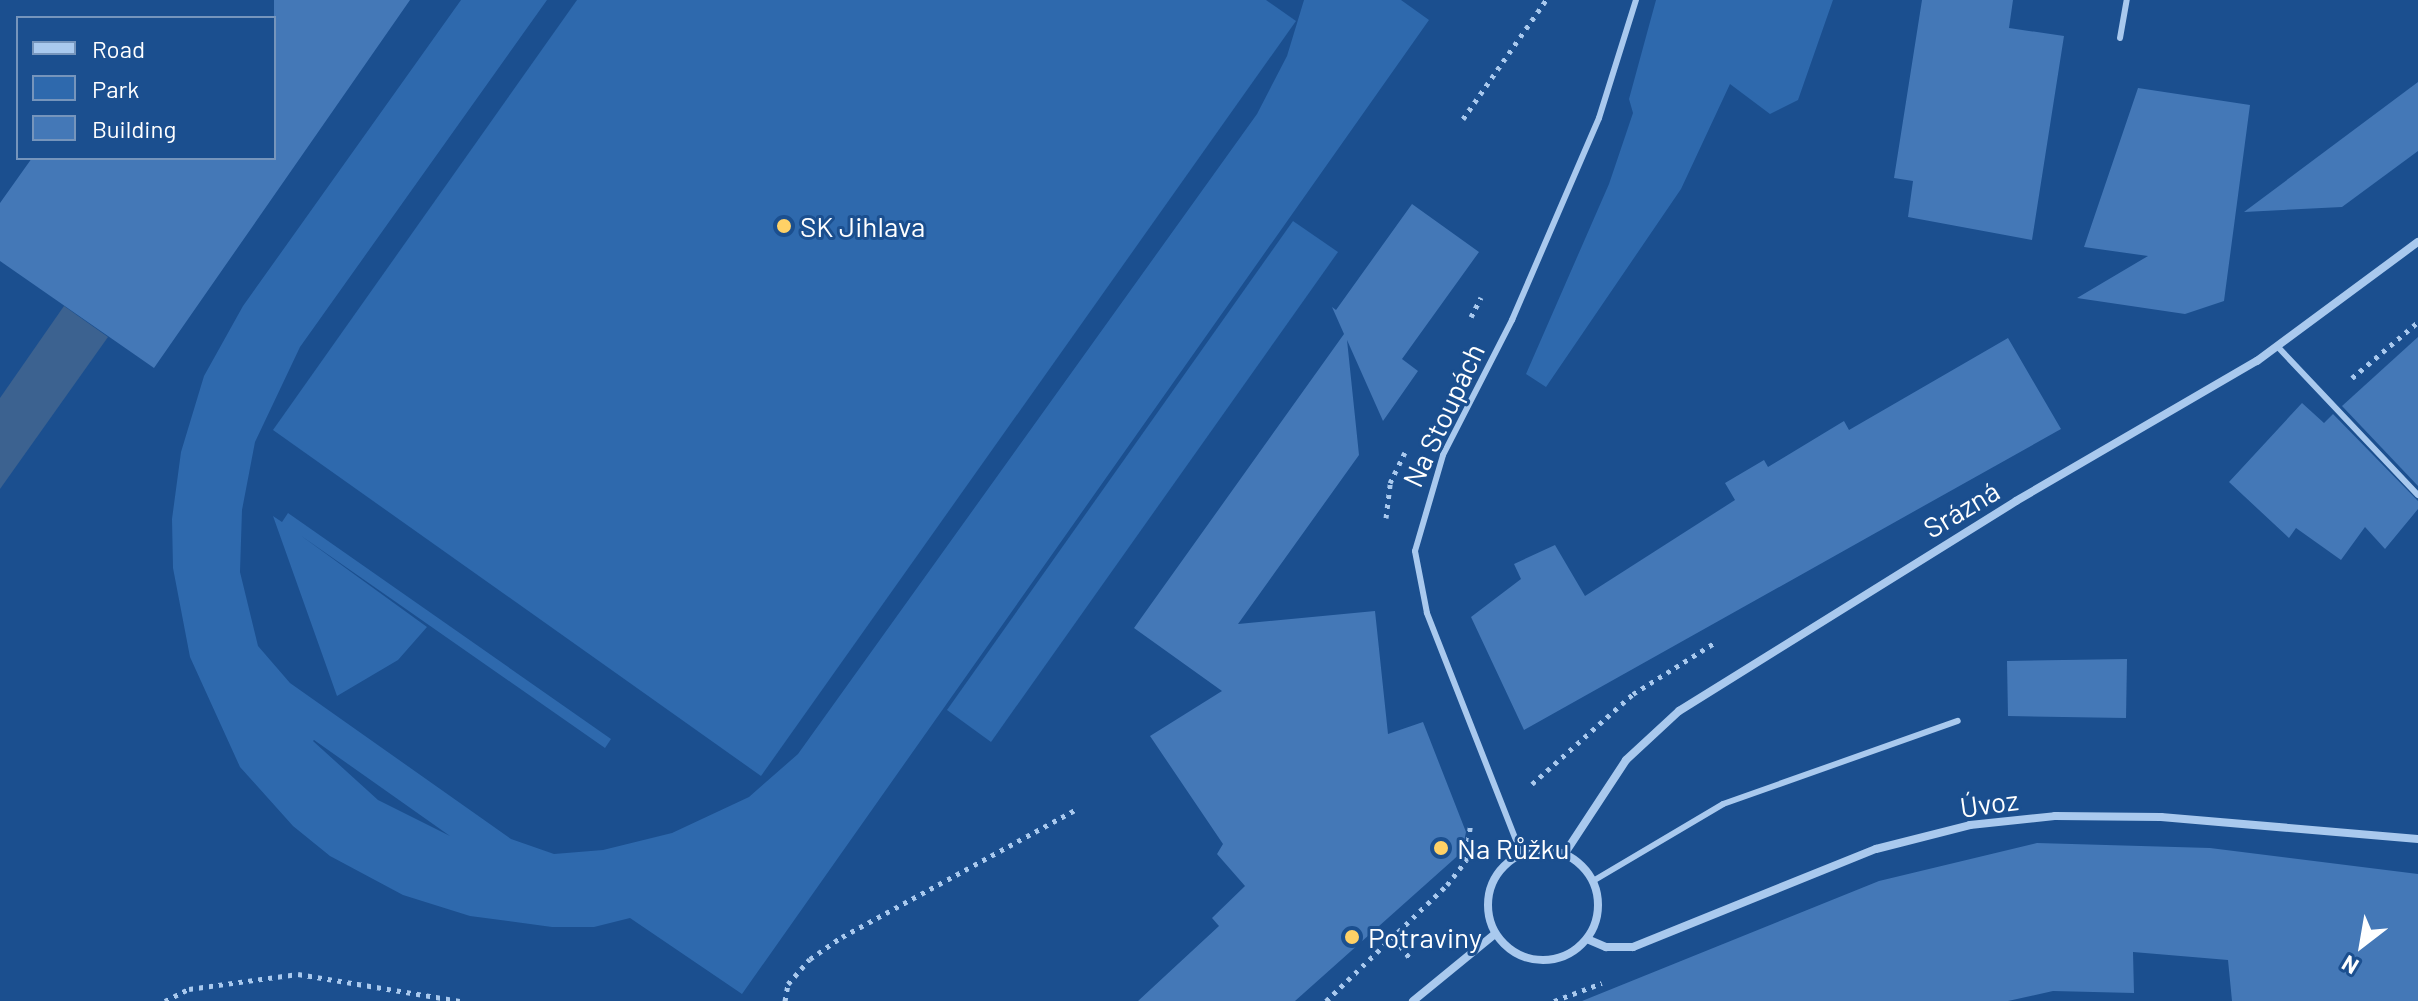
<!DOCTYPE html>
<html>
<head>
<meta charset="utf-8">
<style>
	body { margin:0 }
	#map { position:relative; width:2418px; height:1001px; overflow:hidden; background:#1b4f8f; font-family:Barlow,sans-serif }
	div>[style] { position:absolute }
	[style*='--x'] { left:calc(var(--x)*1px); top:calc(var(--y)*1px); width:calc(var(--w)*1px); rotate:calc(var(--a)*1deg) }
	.green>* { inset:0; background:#2e69ad }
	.water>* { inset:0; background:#3c6290 }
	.building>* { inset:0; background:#4478b7 }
	.path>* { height:5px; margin-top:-2.5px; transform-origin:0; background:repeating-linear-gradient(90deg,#a9c9ee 0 4px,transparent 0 10px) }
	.lane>* { height:6px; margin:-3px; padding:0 3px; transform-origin:3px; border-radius:3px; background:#a9c9ee }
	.street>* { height:8px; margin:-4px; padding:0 4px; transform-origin:4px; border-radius:4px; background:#a9c9ee }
	.street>.ring { margin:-4px; padding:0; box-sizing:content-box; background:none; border:8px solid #a9c9ee; border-radius:50% }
	.dots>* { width:22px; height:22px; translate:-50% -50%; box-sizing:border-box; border:4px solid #1b4f8f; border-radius:50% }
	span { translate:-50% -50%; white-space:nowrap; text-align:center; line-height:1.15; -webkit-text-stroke:6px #1b4f8f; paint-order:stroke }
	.poi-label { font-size:28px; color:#fff }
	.left { translate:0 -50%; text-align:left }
	.street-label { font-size:28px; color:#fff }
	.legend { position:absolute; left:16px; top:16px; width:260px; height:144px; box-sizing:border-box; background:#1b4f8f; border:2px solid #7695bc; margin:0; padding:10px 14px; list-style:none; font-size:24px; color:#fff }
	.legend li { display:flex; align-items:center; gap:16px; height:40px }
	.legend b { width:40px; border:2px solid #7695bc }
	.north { position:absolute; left:2322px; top:905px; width:80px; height:80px; -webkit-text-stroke:6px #1b4f8f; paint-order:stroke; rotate:211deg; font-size:22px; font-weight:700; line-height:32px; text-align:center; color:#fff }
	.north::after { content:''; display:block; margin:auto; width:28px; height:36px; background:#fff; clip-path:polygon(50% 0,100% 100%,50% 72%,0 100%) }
</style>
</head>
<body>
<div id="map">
	<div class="green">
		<i style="clip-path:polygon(evenodd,461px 0,547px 0,300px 347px,255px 442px,242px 510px,240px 572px,258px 646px,290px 683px,511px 839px,554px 854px,603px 850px,672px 833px,749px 797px,798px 754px,1257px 114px,1287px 56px,1304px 0,1401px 0,1429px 20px,742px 994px,630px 918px,594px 927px,552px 927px,470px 916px,403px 895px,330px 856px,293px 826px,240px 767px,190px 657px,173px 568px,172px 519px,181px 452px,204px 376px,243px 306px,461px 0,313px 741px,314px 740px,450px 836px,378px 800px,313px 741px)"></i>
		<i style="clip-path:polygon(577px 0,1266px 0,1296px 21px,761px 776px,273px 430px)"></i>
		<i style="clip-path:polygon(1656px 0,1833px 0,1798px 100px,1770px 114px,1730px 84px,1681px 189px,1546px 387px,1526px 374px,1609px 184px,1633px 113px,1629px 99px)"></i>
		<i style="clip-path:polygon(1293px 221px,1338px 252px,991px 742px,947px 710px)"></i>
		<i style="clip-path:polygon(288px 513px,611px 739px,605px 748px,300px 535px,427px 627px,398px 660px,337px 696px,273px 516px,282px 522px)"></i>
	</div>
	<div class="water">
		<i style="clip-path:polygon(64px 306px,108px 337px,0 489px,0 398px)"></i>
	</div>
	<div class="building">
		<i style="clip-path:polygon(274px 0,410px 0,154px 368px,0 261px,0 203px,32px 158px,274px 158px)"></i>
		<i style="clip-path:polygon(1922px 0,2013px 0,2009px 28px,2064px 36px,2032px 240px,1908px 217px,1913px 181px,1894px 178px)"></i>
		<i style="clip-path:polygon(2418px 82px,2418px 151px,2342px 207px,2244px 212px)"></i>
		<i style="clip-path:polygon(2138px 88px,2250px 105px,2224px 301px,2185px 314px,2077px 298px,2148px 256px,2084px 247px)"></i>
		<i style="clip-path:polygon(1412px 204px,1479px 252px,1402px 359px,1418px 371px,1383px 421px,1347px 340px,1359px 455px,1238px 624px,1375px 611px,1388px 734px,1423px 722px,1466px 832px,1462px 852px,1295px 1001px,1138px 1001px,1219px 926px,1212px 918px,1245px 886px,1217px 854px,1223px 844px,1150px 736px,1222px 691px,1134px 628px,1344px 334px,1332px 307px,1336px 310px)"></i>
		<i style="clip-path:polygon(2418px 337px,2418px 486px,2342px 406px)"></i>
		<i style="clip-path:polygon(2008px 338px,2061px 429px,1524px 730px,1471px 617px,1521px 579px,1514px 564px,1555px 545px,1585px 596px,1735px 500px,1725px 483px,1764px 460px,1768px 467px,1844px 421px,1849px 430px)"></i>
		<i style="clip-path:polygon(2302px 403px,2324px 423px,2333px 414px,2418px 501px,2418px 509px,2385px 549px,2365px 527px,2341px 560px,2296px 528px,2289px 538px,2229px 482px)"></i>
		<i style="clip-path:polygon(2127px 659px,2126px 718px,2008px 716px,2007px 661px)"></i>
		<i style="clip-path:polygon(2037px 843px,2210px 848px,2418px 874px,2418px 1001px,2232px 1001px,2228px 960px,2133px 952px,2134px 993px,2053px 991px,2008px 1001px,1582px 1001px,1879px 881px)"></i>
	</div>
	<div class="path">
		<i style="--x:1463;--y:119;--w:145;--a:-55.1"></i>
		<i style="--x:1471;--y:317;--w:22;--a:-63"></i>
		<i style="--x:2352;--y:378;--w:87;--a:-40.3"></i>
		<i style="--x:1386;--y:518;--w:35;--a:-83"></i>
		<i style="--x:1390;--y:483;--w:34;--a:-64"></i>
		<i style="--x:1532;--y:784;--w:135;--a:-41.7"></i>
		<i style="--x:1633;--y:694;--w:98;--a:-32.1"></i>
		<i style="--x:1394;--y:938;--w:28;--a:52"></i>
		<i style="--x:165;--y:1001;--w:27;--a:-27"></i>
		<i style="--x:189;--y:989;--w:110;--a:-7.8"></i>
		<i style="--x:298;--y:974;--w:164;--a:9.5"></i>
		<i style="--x:785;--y:1001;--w:17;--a:-80"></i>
		<i style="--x:788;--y:984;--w:33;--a:-49"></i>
		<i style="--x:810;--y:959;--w:39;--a:-35"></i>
		<i style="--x:842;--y:937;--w:268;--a:-28.6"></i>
		<i style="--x:1326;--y:1001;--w:168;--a:-43.8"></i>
		<i style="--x:1447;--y:885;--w:31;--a:-52"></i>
		<i style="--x:1466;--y:861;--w:34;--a:-83"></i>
		<i style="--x:1554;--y:1001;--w:51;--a:-20.6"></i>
	</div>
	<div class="lane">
		<i style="--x:2120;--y:38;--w:39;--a:-80"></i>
		<i style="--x:2277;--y:346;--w:205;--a:46.6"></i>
		<i style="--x:1521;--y:853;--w:258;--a:-111.4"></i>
		<i style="--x:1427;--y:613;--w:63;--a:-101"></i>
		<i style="--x:1415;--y:551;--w:100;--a:-73.7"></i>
		<i style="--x:1443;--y:455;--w:152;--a:-62.9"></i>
		<i style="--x:1512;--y:320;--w:220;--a:-66.7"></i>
		<i style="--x:1599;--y:118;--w:124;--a:-72.6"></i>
		<i style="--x:1593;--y:881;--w:151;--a:-30.6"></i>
		<i style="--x:1723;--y:804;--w:249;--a:-19.5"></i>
	</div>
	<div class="street">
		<i class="ring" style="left:1488px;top:850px;width:102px;height:102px"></i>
		<i style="--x:1565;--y:853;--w:111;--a:-56.7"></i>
		<i style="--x:1626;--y:760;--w:72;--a:-42.8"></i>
		<i style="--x:1679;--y:711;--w:397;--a:-31.9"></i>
		<i style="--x:2016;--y:501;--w:279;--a:-30.2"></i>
		<i style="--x:2257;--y:361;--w:200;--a:-36.5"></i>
		<i style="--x:1587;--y:939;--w:21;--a:23"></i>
		<i style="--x:1606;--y:947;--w:27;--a:0"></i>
		<i style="--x:1633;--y:947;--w:262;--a:-22"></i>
		<i style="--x:1876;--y:849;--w:97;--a:-14.3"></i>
		<i style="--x:1970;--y:825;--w:85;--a:-6"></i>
		<i style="--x:2055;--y:816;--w:106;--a:0.5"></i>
		<i style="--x:2161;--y:817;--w:258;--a:4.9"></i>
		<i style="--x:1413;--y:1001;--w:106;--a:-39.3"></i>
	</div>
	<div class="dots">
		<i style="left:784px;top:226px;background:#ffd166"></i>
		<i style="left:1441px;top:848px;background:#ffd166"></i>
		<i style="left:1352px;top:937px;background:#ffd166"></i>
	</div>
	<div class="poi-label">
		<span class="left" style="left:800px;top:226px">SK Jihlava</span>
		<span class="left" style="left:1457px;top:848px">Na Růžku</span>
		<span class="left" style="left:1368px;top:937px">Potraviny</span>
	</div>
	<div class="street-label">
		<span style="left:1443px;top:415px;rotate:-65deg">Na Stoupách</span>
		<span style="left:1961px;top:509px;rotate:-31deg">Srázná</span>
		<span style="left:1989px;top:803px;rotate:-8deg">Úvoz</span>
	</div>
	<ul class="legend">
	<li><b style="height:10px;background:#a9c9ee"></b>Road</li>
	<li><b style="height:22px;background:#2e69ad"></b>Park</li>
	<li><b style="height:22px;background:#4478b7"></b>Building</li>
	</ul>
	<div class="north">N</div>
</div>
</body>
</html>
